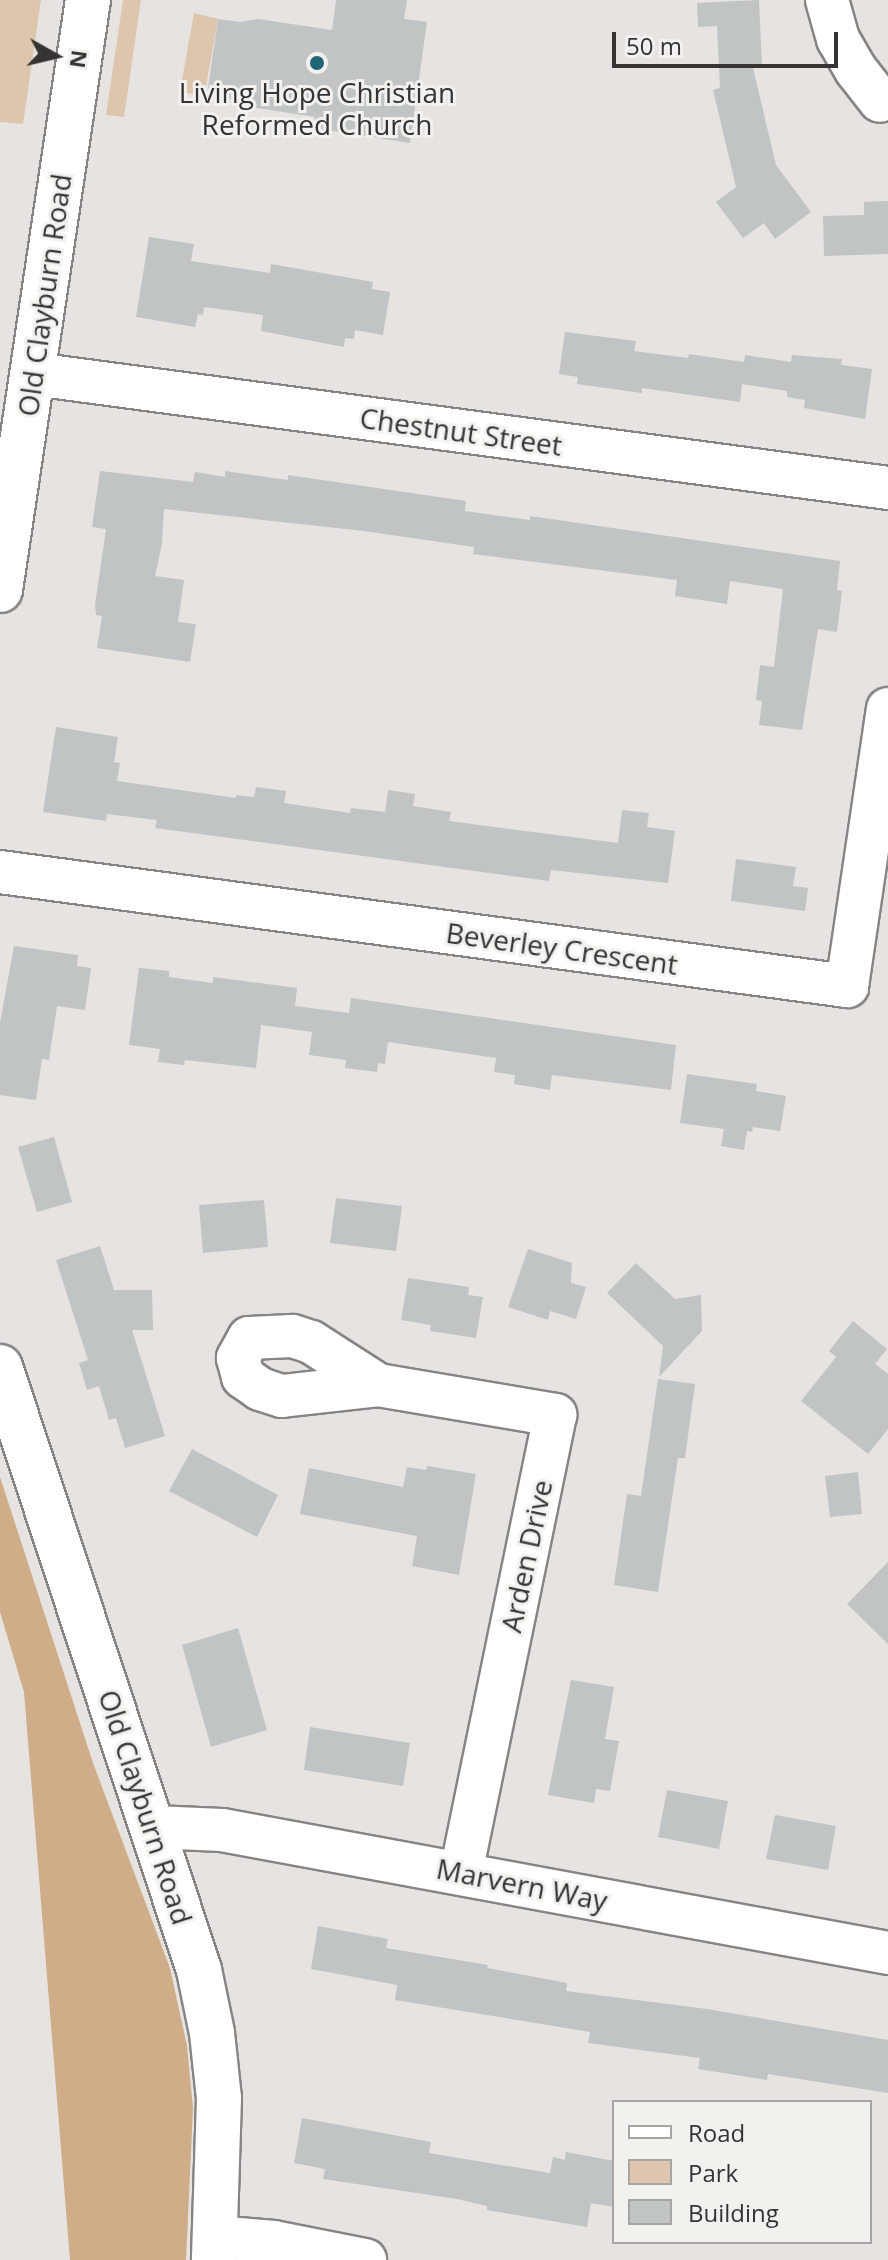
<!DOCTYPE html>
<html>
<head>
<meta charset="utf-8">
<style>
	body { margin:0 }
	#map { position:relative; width:888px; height:2260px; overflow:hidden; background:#e6e3e1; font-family:"Open Sans",sans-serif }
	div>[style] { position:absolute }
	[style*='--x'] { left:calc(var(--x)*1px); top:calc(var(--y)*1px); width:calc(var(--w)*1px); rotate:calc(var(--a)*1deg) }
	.green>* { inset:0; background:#dec6ae }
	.forest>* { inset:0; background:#cfad88 }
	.building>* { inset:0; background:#c0c4c5 }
	.roads { filter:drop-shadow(2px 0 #878583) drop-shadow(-2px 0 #878583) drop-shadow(0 2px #878583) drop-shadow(0 -2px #878583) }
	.minor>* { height:42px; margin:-21px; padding:0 21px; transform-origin:21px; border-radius:21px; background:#fff }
	.major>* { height:44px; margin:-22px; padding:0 22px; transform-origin:22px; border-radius:22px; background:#fff }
	.dots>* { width:22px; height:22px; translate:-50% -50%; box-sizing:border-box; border:4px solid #f3f1ee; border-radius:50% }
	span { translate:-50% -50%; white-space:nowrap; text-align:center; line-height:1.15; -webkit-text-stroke:6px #f3f1ee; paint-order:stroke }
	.poi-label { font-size:28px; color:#353433 }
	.street-label { font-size:28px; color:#353433 }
	.legend { position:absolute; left:612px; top:2100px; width:260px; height:144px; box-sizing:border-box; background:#f3f1ee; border:2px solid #a7a5a3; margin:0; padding:10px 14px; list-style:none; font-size:24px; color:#353433 }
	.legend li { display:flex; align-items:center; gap:16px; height:40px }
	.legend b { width:40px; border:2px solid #a7a5a3 }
	.north { position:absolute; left:16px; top:16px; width:80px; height:80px; -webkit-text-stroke:6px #f3f1ee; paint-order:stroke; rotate:98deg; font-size:22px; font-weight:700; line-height:32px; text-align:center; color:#353433 }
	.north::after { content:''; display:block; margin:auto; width:28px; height:36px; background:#353433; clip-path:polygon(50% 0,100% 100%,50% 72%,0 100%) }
	.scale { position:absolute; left:612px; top:32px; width:226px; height:36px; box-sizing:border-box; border:4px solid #353433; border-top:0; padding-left:10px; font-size:24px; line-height:28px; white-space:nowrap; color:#353433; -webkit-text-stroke:6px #f3f1ee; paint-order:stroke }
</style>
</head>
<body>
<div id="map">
	<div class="green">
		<i style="clip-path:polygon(0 0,41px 0,23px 124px,0 122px)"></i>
		<i style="clip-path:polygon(123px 0,141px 0,124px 117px,106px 115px)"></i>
		<i style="clip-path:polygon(194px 13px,218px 19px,204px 97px,180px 91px)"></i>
	</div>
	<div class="forest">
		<i style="clip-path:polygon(0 1477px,93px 1763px,170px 1968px,187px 2046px,193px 2108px,186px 2260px,70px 2260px,24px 1692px,0 1612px)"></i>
	</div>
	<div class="building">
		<i style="clip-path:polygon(336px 0,407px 0,404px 19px,427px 22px,410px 143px,313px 128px,315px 117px,245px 106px,229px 98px,207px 95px,218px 19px,240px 22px,258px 19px,332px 30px)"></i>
		<i style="clip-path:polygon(759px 0,762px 67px,753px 68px,776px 165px,811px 212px,775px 239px,764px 223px,743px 238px,716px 202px,736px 187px,713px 90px,720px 88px,717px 26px,698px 27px,697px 3px)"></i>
		<i style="clip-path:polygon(888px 201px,888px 254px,824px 256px,823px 216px,864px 215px,864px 202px)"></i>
		<i style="clip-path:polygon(149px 237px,194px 244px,191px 261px,270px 273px,271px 264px,373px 282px,372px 289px,390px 292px,383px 335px,355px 330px,354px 339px,345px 338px,344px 347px,261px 331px,263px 315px,204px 307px,203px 315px,198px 314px,195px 327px,136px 317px)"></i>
		<i style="clip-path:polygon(565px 332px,636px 341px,634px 351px,688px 358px,689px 354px,744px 362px,745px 355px,791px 362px,792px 355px,842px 359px,841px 365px,872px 369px,865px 419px,804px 408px,805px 400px,787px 397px,787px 391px,742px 384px,740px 402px,642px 388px,642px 393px,577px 384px,578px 377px,559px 374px)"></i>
		<i style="clip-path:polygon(100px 471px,193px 482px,195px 472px,225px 477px,225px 471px,288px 480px,288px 475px,466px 501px,465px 511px,530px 520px,530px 516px,840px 561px,837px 590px,842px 591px,837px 632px,818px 629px,802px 730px,759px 725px,762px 701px,756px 700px,760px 665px,774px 667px,783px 589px,730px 581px,727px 604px,675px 596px,677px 580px,473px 554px,474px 547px,364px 531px,164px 509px,162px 544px,155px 576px,184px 580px,178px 622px,196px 624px,190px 662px,97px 648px,102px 616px,96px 615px,95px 605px,106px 529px,92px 527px)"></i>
		<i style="clip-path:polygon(56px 727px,118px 737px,114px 762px,120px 763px,117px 781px,236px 798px,236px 795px,254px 797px,256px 787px,286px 791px,284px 803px,350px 813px,351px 808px,385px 812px,388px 790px,415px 794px,413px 806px,451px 812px,449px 821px,618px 843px,622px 810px,649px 813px,647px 827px,675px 831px,668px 883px,551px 870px,549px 881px,155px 828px,157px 820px,107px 814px,106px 821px,43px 812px)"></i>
		<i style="clip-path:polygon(736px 859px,796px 867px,793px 886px,808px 888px,805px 911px,731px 901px)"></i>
		<i style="clip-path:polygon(14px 946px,78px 955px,77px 966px,91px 968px,85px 1010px,57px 1006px,49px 1060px,42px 1059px,36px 1100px,0 1095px,0 1023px)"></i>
		<i style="clip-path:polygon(139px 968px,169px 971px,169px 977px,213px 983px,213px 977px,297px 988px,295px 1006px,349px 1013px,351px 998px,676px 1045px,671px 1090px,552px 1075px,550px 1090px,514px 1084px,515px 1075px,494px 1072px,496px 1058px,388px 1042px,385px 1064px,378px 1063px,377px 1072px,345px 1068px,346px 1060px,309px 1055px,312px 1032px,261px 1025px,256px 1068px,185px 1060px,184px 1065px,158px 1062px,160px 1049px,129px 1045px)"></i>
		<i style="clip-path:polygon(687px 1074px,757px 1084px,756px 1091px,786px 1096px,780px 1131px,753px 1127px,752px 1132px,747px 1131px,744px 1150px,721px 1146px,724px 1129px,680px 1123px)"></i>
		<i style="clip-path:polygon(54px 1137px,72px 1202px,37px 1212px,18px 1147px)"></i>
		<i style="clip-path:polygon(336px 1198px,402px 1206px,396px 1251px,330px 1243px)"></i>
		<i style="clip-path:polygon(264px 1200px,268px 1247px,203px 1253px,199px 1205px)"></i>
		<i style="clip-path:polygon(100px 1246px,114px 1290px,152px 1290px,153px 1330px,132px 1330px,165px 1436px,125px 1448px,116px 1418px,109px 1420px,99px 1386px,87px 1390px,79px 1363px,88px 1360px,56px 1260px)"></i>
		<i style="clip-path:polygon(528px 1249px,572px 1263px,571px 1283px,586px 1287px,576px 1319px,550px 1311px,548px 1320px,508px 1307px)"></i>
		<i style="clip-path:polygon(636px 1263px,675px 1299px,701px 1295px,702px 1331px,659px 1377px,663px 1346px,607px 1293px)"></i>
		<i style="clip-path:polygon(408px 1278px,469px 1287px,468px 1295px,483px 1297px,476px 1338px,430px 1331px,431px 1325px,401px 1320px)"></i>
		<i style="clip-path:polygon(853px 1321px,887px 1349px,875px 1364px,888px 1374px,888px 1429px,868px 1454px,801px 1401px,836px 1357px,829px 1351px)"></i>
		<i style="clip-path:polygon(658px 1379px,695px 1384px,685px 1458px,678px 1458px,658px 1592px,614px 1585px,627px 1494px,641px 1496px)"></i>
		<i style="clip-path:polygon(192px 1449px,278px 1495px,257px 1537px,169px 1491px)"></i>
		<i style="clip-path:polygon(427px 1466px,476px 1474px,459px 1575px,412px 1566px,417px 1536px,300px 1514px,309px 1468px,403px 1487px,407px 1467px,426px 1470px)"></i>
		<i style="clip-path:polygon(858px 1472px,862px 1514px,830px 1517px,825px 1476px)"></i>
		<i style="clip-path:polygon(888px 1562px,888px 1644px,847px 1604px)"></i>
		<i style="clip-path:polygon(238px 1628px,267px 1730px,211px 1747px,182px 1645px)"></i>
		<i style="clip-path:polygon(571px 1680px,614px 1687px,605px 1739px,619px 1741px,610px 1791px,596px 1789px,594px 1803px,548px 1795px)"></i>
		<i style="clip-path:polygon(310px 1727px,410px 1743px,403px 1786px,304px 1770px)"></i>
		<i style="clip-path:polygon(667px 1790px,728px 1801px,719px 1849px,658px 1837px)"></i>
		<i style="clip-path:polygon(775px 1815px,836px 1826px,828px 1870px,766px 1859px)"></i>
		<i style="clip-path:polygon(318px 1926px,388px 1939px,386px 1948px,488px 1965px,487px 1968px,567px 1983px,566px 1991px,707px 2009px,888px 2040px,888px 2093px,768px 2074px,767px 2080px,698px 2069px,700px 2058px,588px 2043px,590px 2032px,395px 2000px,397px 1985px,311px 1969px)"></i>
		<i style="clip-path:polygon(302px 2118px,431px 2142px,429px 2153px,550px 2173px,553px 2157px,565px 2160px,566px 2152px,614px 2161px,614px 2207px,591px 2203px,587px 2227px,487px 2210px,487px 2206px,457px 2199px,323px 2179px,325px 2169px,294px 2163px)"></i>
	</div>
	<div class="roads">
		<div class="minor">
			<i style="--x:827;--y:0;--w:41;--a:74.2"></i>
			<i style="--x:838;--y:39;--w:36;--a:60"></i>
			<i style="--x:856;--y:70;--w:39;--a:52"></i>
			<i style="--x:34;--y:374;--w:862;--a:7.6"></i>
			<i style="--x:0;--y:872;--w:855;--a:7.67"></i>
			<i style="--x:847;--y:986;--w:280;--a:-81.6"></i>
			<i style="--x:378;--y:1385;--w:80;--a:-147.3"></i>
			<i style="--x:311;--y:1342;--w:20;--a:-162"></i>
			<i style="--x:292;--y:1336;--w:43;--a:177.3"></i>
			<i style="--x:249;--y:1338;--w:23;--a:119"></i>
			<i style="--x:238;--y:1358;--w:20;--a:75"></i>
			<i style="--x:243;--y:1377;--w:21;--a:35"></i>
			<i style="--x:260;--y:1389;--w:23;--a:18"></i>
			<i style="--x:282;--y:1396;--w:97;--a:-6.5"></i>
			<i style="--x:378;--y:1385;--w:180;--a:9.6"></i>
			<i style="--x:555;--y:1415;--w:467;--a:101.6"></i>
			<i style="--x:154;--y:1827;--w:68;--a:2.5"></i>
			<i style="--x:222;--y:1830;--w:677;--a:10.46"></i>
			<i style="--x:215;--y:2237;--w:59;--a:4.8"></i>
			<i style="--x:274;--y:2242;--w:93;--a:11.2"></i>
		</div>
		<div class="major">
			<i style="--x:0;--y:590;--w:597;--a:-81.52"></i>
			<i style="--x:0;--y:1367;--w:635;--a:71.74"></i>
			<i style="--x:199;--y:1970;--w:64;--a:78.3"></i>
			<i style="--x:212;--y:2033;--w:65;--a:83.9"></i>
			<i style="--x:219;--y:2098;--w:162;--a:91.8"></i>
		</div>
	</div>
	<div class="dots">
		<i style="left:317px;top:63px;background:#1f6575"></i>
	</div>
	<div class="poi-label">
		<span style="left:317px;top:108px">Living Hope Christian<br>Reformed Church</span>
	</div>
	<div class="street-label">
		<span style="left:44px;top:295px;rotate:-82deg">Old Clayburn Road</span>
		<span style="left:461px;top:431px;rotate:8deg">Chestnut Street</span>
		<span style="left:562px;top:948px;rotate:8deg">Beverley Crescent</span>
		<span style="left:526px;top:1556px;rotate:-78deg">Arden Drive</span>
		<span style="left:146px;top:1807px;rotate:72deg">Old Clayburn Road</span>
		<span style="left:522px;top:1884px;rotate:11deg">Marvern Way</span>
	</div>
	<ul class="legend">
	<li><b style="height:10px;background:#fff"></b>Road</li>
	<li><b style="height:22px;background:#dec6ae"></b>Park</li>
	<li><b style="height:22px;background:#c0c4c5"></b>Building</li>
	</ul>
	<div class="north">N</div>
	<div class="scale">50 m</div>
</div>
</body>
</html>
